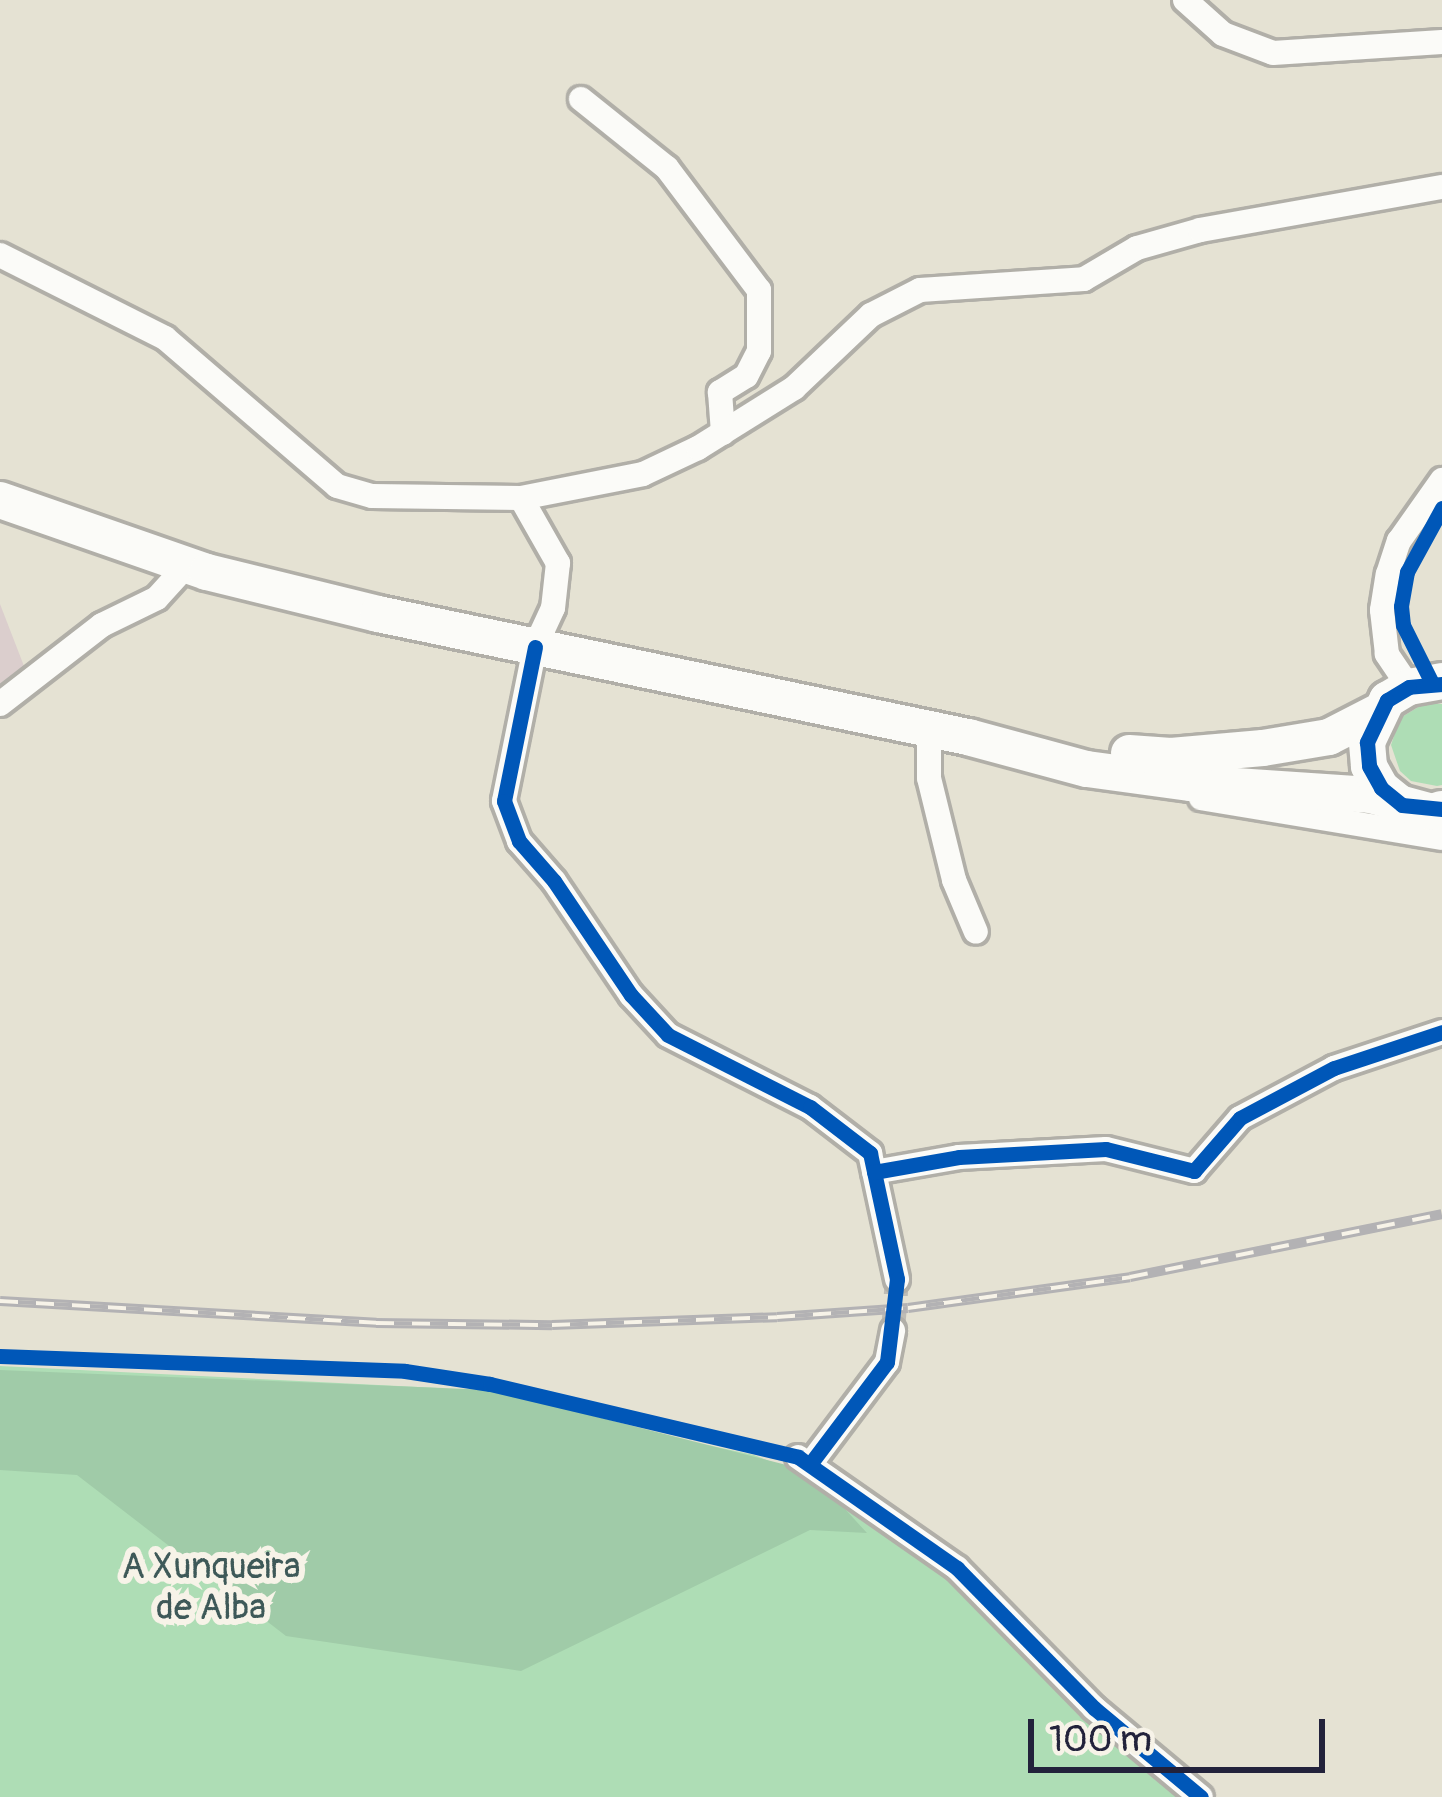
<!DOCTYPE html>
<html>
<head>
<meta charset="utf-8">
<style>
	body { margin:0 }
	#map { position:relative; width:1442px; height:1797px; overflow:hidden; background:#e5e2d3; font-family:Pangolin,sans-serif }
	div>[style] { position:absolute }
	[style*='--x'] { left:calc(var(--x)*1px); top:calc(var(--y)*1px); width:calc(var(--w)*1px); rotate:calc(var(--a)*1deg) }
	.industrial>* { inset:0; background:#dbcecd }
	.green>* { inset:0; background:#aeddb5 }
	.forest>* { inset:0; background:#a0cba8 }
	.minor-tunnel>* { height:24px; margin-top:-12px; transform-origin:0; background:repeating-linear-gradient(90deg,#bebcb5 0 24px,transparent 0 36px) }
	.roads { filter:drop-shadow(3px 0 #b1afa8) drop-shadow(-3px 0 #b1afa8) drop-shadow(0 3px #b1afa8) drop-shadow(0 -3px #b1afa8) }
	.minor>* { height:24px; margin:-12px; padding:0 12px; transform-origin:12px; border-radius:12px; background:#fbfbf8 }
	.highway>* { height:36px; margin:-18px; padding:0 18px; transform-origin:18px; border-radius:18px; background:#fbfbf8 }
	.rail>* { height:10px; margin-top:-5px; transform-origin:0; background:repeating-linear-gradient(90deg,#f7f3e8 0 18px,#b3b2b4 0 36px); box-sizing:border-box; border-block:3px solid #b3b2b4 }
	.cycleway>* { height:15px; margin:-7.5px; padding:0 7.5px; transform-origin:7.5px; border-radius:7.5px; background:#0057b8 }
	span { translate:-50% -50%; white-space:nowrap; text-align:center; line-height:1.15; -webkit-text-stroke:12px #f7f3e8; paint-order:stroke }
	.park-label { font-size:36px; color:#3e5958 }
	.scale { position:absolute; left:1028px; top:1719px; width:297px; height:54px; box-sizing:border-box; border:6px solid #22223b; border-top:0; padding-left:15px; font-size:36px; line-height:42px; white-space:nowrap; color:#22223b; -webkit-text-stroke:9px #f7f3e8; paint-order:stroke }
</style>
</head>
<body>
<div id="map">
	<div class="industrial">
		<i style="clip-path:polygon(0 604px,29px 679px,0 702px)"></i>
	</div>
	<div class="green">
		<i style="clip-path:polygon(1425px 703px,1442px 704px,1442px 785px,1437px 786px,1411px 781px,1400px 771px,1391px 745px,1400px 718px)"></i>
		<i style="clip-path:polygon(0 1366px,438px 1388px,754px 1455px,810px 1477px,897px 1531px,904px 1547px,942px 1567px,1199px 1797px,0 1797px)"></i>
	</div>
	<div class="forest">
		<i style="clip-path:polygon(0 1370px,491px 1390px,810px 1471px,867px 1533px,810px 1530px,521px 1671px,286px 1636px,77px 1475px,0 1470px)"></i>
	</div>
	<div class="minor-tunnel">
		<i style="--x:893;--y:1331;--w:52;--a:-85.6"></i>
	</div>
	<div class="roads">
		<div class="minor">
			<i style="--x:1185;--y:0;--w:51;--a:41.8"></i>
			<i style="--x:1223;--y:34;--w:53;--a:20.8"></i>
			<i style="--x:1273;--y:53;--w:169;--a:-3.7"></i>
			<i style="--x:581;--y:99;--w:110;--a:38.7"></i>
			<i style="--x:667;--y:168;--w:153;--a:53"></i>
			<i style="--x:759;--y:290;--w:61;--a:90"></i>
			<i style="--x:759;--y:351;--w:28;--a:117"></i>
			<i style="--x:746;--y:376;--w:31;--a:148"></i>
			<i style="--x:720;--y:392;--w:41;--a:85.8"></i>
			<i style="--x:0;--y:255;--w:185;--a:26.7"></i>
			<i style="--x:165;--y:338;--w:227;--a:40.7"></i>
			<i style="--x:337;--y:486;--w:36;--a:16"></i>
			<i style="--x:372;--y:496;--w:149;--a:0.8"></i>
			<i style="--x:521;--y:498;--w:124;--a:-11.1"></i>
			<i style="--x:643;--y:474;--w:61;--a:-25.3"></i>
			<i style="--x:698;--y:448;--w:113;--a:-32"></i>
			<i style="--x:794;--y:388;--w:106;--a:-43.5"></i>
			<i style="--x:871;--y:315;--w:55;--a:-27"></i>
			<i style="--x:920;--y:290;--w:164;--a:-3.8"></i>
			<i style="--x:1084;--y:279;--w:61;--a:-30.3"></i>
			<i style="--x:1137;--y:248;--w:66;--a:-15.9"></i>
			<i style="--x:1200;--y:230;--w:246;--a:-10.1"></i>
			<i style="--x:521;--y:498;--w:75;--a:60.4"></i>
			<i style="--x:558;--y:563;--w:45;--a:96.3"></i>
			<i style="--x:553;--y:608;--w:43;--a:114.8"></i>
			<i style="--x:535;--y:647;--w:157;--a:101.4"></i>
			<i style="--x:504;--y:801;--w:43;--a:69.4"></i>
			<i style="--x:519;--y:841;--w:53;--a:48.8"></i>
			<i style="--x:554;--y:881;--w:138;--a:56"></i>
			<i style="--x:631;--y:995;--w:54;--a:47.2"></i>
			<i style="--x:668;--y:1035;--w:159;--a:26.9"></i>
			<i style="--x:810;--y:1107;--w:76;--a:37.5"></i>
			<i style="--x:870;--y:1153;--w:129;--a:77.9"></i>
			<i style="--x:1409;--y:687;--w:40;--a:-124"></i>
			<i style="--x:1387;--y:654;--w:44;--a:-96.5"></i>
			<i style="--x:1382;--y:610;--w:36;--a:-81"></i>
			<i style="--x:1388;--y:574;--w:35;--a:-72"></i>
			<i style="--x:1399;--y:541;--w:75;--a:-54.8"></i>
			<i style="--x:0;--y:704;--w:129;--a:-37.8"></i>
			<i style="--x:102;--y:625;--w:61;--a:-26.1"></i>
			<i style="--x:157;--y:598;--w:43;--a:-47.8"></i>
			<i style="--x:929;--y:730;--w:48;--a:90"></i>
			<i style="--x:929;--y:778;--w:105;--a:76.2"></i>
			<i style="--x:954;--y:880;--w:56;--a:67.1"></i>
			<i style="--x:1201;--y:798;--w:244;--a:9.4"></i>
			<i style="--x:874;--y:1172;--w:86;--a:-10"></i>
			<i style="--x:959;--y:1157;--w:147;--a:-3.1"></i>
			<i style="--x:1106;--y:1149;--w:91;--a:14"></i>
			<i style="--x:1194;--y:1171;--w:70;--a:-49"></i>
			<i style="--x:1240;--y:1118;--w:106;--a:-28"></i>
			<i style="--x:1334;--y:1068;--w:114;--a:-18.4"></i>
			<i style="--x:798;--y:1457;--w:194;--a:34.9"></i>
			<i style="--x:957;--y:1568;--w:196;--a:45.6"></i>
			<i style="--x:1094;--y:1708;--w:139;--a:39.8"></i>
			<i style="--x:811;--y:1463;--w:126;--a:-53"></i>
			<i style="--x:887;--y:1362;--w:32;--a:-79"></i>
		</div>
		<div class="highway">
			<i style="--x:0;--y:500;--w:219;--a:19.2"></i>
			<i style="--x:207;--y:572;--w:176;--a:13.8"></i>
			<i style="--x:378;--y:614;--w:603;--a:11.78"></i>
			<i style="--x:968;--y:737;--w:123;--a:15.1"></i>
			<i style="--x:1087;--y:769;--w:105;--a:7.7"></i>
			<i style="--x:1191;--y:783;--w:179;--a:3.8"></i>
			<i style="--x:1370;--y:795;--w:64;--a:15.3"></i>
			<i style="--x:1432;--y:812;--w:10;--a:-17"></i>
			<i style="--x:1129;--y:753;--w:42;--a:4.1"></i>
			<i style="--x:1171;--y:756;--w:92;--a:-5"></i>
			<i style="--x:1263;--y:748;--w:67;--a:-9.5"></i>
			<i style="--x:1329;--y:737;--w:53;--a:-27.1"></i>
			<i style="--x:1402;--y:805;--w:27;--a:-141"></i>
			<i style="--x:1381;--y:788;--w:25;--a:-119"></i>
			<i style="--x:1369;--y:766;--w:24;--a:-95"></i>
			<i style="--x:1367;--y:742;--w:47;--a:-64.5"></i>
			<i style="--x:1387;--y:700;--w:26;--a:-31"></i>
			<i style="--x:1409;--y:687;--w:34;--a:-10"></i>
		</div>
	</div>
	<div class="rail">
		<i style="--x:0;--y:1301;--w:377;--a:3.3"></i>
		<i style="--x:376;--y:1323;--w:176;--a:0.7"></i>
		<i style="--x:552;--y:1325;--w:225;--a:-2"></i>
		<i style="--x:777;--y:1317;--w:131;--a:-3.9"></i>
		<i style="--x:908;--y:1308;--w:224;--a:-7.9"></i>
		<i style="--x:1130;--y:1277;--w:318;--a:-11.4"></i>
	</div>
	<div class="cycleway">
		<i style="--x:535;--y:647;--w:157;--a:101.4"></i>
		<i style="--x:504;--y:801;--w:43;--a:69.4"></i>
		<i style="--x:519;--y:841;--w:53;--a:48.8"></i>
		<i style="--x:554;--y:881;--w:138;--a:56"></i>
		<i style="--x:631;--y:995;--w:54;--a:47.2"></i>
		<i style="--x:668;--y:1035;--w:159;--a:26.9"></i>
		<i style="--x:810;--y:1107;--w:76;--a:37.5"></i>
		<i style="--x:870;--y:1153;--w:129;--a:77.9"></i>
		<i style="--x:897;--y:1279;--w:84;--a:96.9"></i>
		<i style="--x:887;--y:1362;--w:126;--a:127"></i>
		<i style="--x:1432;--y:683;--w:65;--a:-116.6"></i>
		<i style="--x:1403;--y:625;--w:19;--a:-96"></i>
		<i style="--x:1401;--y:606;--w:35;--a:-80"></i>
		<i style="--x:1407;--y:572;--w:73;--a:-61.3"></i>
		<i style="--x:1442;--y:684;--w:33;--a:175"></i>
		<i style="--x:1409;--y:687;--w:26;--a:149"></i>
		<i style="--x:1387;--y:700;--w:47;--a:115.5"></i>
		<i style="--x:1367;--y:742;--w:24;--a:85"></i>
		<i style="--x:1369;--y:766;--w:25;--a:61"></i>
		<i style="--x:1381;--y:788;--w:27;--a:39"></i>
		<i style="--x:1402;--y:805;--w:40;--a:5.7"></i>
		<i style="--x:874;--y:1172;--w:86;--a:-10"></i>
		<i style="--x:959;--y:1157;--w:147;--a:-3.1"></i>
		<i style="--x:1106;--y:1149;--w:91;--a:14"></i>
		<i style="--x:1194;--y:1171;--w:70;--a:-49"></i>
		<i style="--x:1240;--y:1118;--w:106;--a:-28"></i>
		<i style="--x:1334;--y:1068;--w:114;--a:-18.4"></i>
		<i style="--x:0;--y:1356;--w:405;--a:2.1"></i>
		<i style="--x:405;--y:1371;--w:86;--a:8.7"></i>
		<i style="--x:490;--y:1384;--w:317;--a:13.3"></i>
		<i style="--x:798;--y:1457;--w:194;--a:34.9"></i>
		<i style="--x:957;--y:1568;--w:196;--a:45.6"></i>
		<i style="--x:1094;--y:1708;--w:139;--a:39.8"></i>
	</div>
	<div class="park-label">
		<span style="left:211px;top:1587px">A Xunqueira<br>de Alba</span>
	</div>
	<div class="scale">100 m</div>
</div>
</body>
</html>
